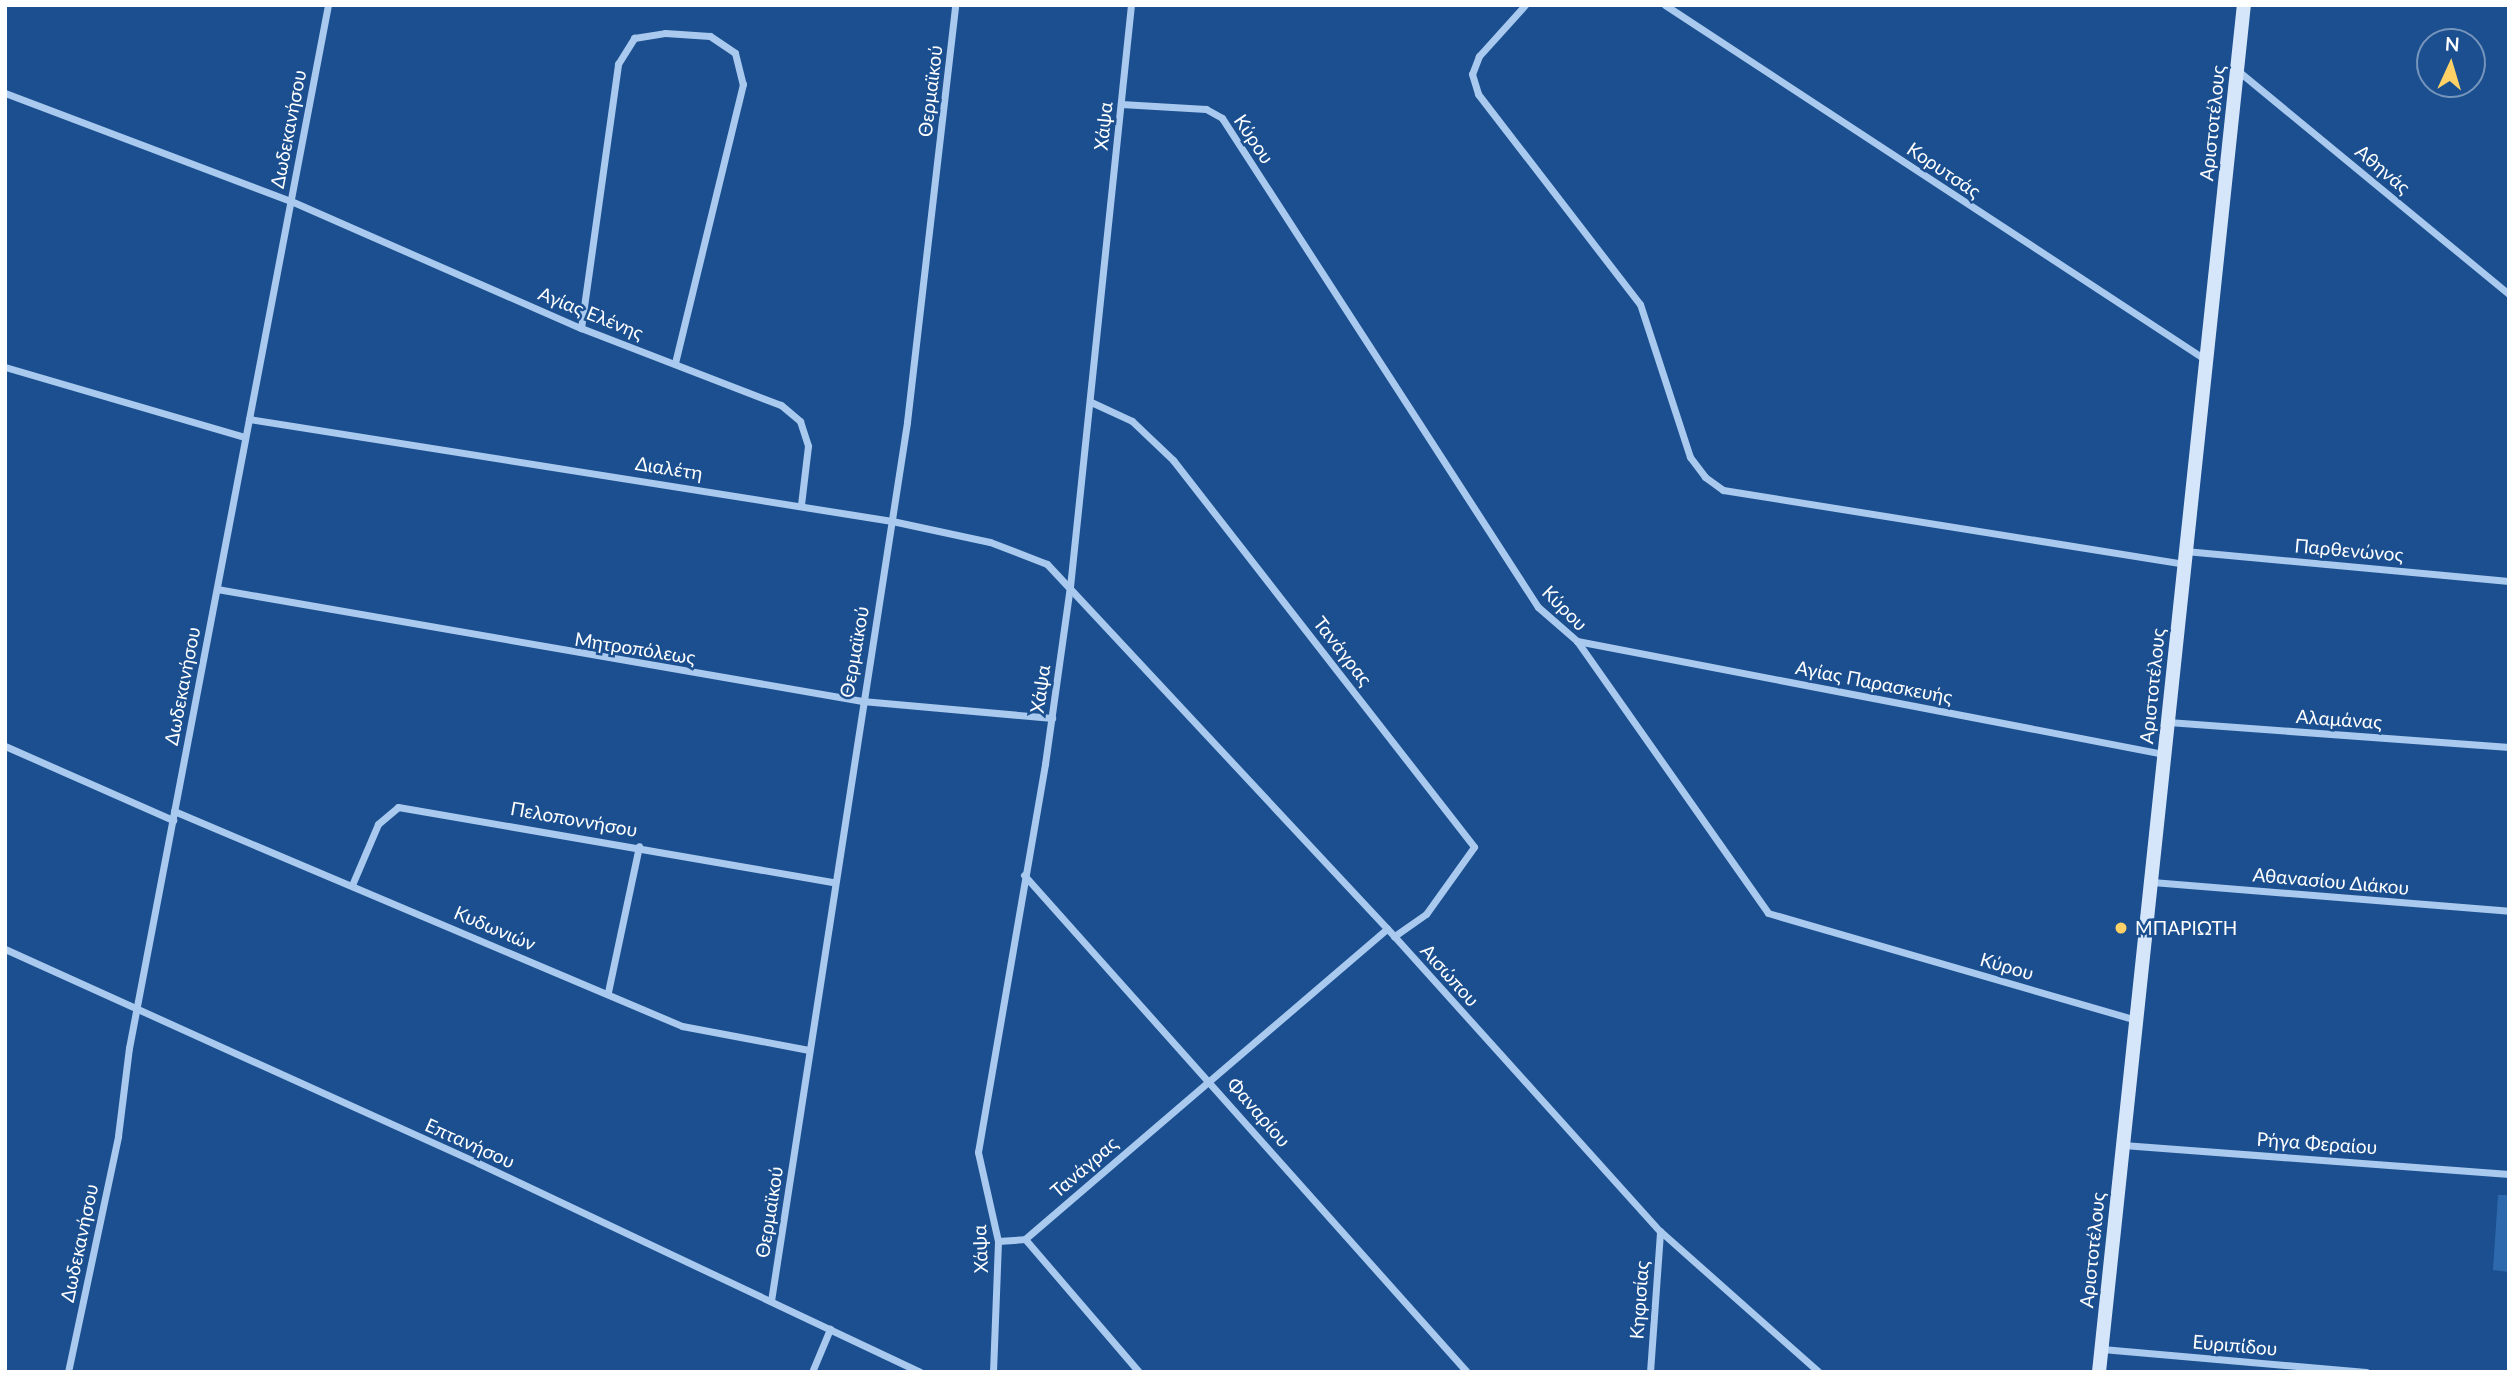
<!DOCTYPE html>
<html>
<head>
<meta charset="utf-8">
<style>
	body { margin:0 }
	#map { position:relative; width:2514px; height:1377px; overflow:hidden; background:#1b4f8f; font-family:Lato,sans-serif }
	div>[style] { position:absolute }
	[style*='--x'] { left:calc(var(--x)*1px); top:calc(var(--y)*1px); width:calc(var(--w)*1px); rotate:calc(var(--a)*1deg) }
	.green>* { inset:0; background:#2e69ad }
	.street>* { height:7px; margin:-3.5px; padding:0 3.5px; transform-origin:3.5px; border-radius:3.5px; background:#a9c9ee }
	.secondary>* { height:14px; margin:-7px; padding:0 7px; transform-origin:7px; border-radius:7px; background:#d6e6fa }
	.dots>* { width:19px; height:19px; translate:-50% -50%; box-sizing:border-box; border:4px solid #1b4f8f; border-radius:50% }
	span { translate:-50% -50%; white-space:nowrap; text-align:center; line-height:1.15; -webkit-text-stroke:5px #1b4f8f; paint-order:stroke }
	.street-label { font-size:19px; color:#fff }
	.poi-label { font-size:19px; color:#fff }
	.left { translate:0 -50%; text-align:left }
	.frame { position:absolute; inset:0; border:7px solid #fff; pointer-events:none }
	.north { position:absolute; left:2416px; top:28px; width:70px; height:70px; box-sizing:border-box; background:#1b4f8f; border:2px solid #7695bc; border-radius:50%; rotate:4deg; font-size:19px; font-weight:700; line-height:28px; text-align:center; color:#fff }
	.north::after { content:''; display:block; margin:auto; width:24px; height:32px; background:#ffd166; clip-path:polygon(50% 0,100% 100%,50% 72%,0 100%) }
</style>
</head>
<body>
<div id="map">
	<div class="green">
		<i style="clip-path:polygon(2498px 1195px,2509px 1195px,2509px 1272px,2493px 1270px)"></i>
	</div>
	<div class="street">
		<i style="--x:1525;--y:5;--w:69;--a:132"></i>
		<i style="--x:1479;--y:56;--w:19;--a:111"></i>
		<i style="--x:1472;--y:74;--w:21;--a:73"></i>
		<i style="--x:1478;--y:94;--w:265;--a:52.4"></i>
		<i style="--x:1640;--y:304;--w:161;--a:71.9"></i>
		<i style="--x:1690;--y:457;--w:25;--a:53"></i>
		<i style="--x:1705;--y:477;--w:22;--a:36"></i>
		<i style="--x:1723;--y:490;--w:467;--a:9.1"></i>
		<i style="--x:1665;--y:5;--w:647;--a:33.27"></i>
		<i style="--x:2237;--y:70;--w:352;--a:39.5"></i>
		<i style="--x:5;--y:93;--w:306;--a:20.7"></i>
		<i style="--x:291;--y:201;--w:317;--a:23.7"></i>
		<i style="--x:581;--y:328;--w:214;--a:21.1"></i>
		<i style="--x:781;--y:405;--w:25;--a:40"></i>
		<i style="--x:800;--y:421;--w:26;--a:72"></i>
		<i style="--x:808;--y:446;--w:59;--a:96.8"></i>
		<i style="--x:1121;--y:104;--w:85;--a:3.4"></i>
		<i style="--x:1206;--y:109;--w:18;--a:29"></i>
		<i style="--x:1222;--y:118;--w:582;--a:57.13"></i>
		<i style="--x:1538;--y:607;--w:52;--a:41.1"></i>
		<i style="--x:1577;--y:641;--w:332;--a:54.9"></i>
		<i style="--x:1768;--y:913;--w:383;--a:16.2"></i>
		<i style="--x:581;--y:328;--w:267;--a:-82"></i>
		<i style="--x:618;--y:64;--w:31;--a:-58"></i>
		<i style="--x:634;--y:38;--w:31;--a:-9"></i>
		<i style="--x:665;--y:33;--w:45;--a:3.8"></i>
		<i style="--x:710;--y:36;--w:30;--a:34"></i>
		<i style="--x:735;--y:53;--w:32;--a:76"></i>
		<i style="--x:743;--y:84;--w:286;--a:103.7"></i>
		<i style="--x:5;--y:367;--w:250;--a:16.3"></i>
		<i style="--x:1091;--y:402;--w:45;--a:24.9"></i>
		<i style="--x:1132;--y:421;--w:57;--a:43.6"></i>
		<i style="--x:1173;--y:460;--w:490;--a:52.1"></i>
		<i style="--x:1474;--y:847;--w:82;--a:125.6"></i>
		<i style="--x:1426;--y:914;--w:39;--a:145"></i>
		<i style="--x:249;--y:419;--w:651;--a:9.01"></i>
		<i style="--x:892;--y:521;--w:100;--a:12.1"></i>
		<i style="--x:990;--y:542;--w:61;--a:21.1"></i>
		<i style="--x:1047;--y:564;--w:509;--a:46.99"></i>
		<i style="--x:1394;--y:936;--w:397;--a:48"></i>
		<i style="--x:1660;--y:1231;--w:213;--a:41.6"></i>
		<i style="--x:2185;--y:551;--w:325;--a:5.3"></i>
		<i style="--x:217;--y:589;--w:655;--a:9.85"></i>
		<i style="--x:862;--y:701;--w:191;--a:5.1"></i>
		<i style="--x:1577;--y:641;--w:598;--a:10.9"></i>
		<i style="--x:2168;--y:722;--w:342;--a:4.2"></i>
		<i style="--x:5;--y:746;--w:184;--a:23.8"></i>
		<i style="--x:174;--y:811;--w:552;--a:22.94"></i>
		<i style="--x:682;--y:1026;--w:129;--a:10.7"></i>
		<i style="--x:1024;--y:875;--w:666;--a:48.29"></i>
		<i style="--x:2152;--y:882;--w:358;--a:4.6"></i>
		<i style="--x:352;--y:885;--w:66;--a:-66.9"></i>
		<i style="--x:378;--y:824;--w:26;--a:-40"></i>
		<i style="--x:398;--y:807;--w:442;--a:9.8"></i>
		<i style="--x:5;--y:949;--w:519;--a:24.34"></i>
		<i style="--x:478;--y:1163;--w:489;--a:25.3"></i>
		<i style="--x:608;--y:992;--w:149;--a:-78"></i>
		<i style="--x:2123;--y:1145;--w:387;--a:4.3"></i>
		<i style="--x:1025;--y:1239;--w:477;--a:-40.6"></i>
		<i style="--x:998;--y:1241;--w:27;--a:-4"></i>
		<i style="--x:1025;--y:1239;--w:175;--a:49.4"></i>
		<i style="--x:771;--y:1301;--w:889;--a:-81.2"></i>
		<i style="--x:907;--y:422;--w:420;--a:-83.4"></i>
		<i style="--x:2102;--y:1349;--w:265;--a:5"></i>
		<i style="--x:68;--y:1372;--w:241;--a:-78"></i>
		<i style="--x:118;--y:1136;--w:89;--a:-82.9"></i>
		<i style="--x:129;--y:1048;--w:1062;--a:-79.2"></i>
		<i style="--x:812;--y:1372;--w:47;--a:-67.3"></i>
		<i style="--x:993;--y:1372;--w:131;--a:-87.8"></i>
		<i style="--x:998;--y:1241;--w:91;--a:-102.7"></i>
		<i style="--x:978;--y:1152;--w:394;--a:-80.2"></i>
		<i style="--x:1045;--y:764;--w:179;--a:-82"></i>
		<i style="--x:1070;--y:587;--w:585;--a:-84.02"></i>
		<i style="--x:1650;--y:1372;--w:141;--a:-85.9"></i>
	</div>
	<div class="secondary">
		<i style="--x:2099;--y:1372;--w:1375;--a:-83.95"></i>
	</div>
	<div class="dots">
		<i style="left:2121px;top:928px;background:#ffd166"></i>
	</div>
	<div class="street-label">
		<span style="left:930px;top:91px;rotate:-83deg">Θερμαϊκού</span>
		<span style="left:2212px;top:123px;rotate:-84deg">Αριστοτέλους</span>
		<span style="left:1103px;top:126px;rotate:-84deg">Χάψα</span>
		<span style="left:288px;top:129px;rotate:-79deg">Δωδεκανήσου</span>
		<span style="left:1254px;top:139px;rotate:56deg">Κύρου</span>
		<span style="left:2383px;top:169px;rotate:40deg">Αθηνάς</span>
		<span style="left:1944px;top:170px;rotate:34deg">Κορυτσάς</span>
		<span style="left:591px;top:313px;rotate:22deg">Αγίας Ελένης</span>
		<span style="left:669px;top:468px;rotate:9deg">Διαλέτη</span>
		<span style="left:2349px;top:550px;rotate:5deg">Παρθενώνος</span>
		<span style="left:1565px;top:608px;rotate:45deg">Κύρου</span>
		<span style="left:635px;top:648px;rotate:9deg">Μητροπόλεως</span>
		<span style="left:1343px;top:651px;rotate:52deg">Τανάγρας</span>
		<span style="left:854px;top:652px;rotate:-80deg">Θερμαϊκού</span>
		<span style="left:1874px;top:682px;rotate:11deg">Αγίας Παρασκευής</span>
		<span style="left:182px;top:686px;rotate:-79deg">Δωδεκανήσου</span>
		<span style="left:2152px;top:686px;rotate:-84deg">Αριστοτέλους</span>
		<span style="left:1040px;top:689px;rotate:-82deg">Χάψα</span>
		<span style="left:2339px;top:719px;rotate:4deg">Αλαμάνας</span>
		<span style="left:574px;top:819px;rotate:10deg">Πελοποννήσου</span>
		<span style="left:2331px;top:881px;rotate:5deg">Αθανασίου Διάκου</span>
		<span style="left:495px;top:928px;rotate:23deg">Κυδωνιών</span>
		<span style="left:2007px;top:966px;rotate:16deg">Κύρου</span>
		<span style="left:1450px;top:975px;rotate:48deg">Αισώπου</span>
		<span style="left:1259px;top:1112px;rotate:49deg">Φαναρίου</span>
		<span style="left:470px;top:1143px;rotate:24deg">Επτανήσου</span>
		<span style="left:2317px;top:1143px;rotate:4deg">Ρήγα Φεραίου</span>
		<span style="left:1084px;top:1167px;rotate:-41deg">Τανάγρας</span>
		<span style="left:769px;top:1212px;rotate:-81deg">Θερμαϊκού</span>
		<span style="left:79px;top:1243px;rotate:-78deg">Δωδεκανήσου</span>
		<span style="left:980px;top:1249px;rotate:-92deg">Χάψα</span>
		<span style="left:2092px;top:1250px;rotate:-84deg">Αριστοτέλους</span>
		<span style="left:1639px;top:1300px;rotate:-86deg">Κηφισίας</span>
		<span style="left:2235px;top:1345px;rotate:5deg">Ευριπίδου</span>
	</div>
	<div class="poi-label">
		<span class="left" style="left:2135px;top:928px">ΜΠΑΡΙΩΤΗ</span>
	</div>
	<div class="frame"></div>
	<div class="north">N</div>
</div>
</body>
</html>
